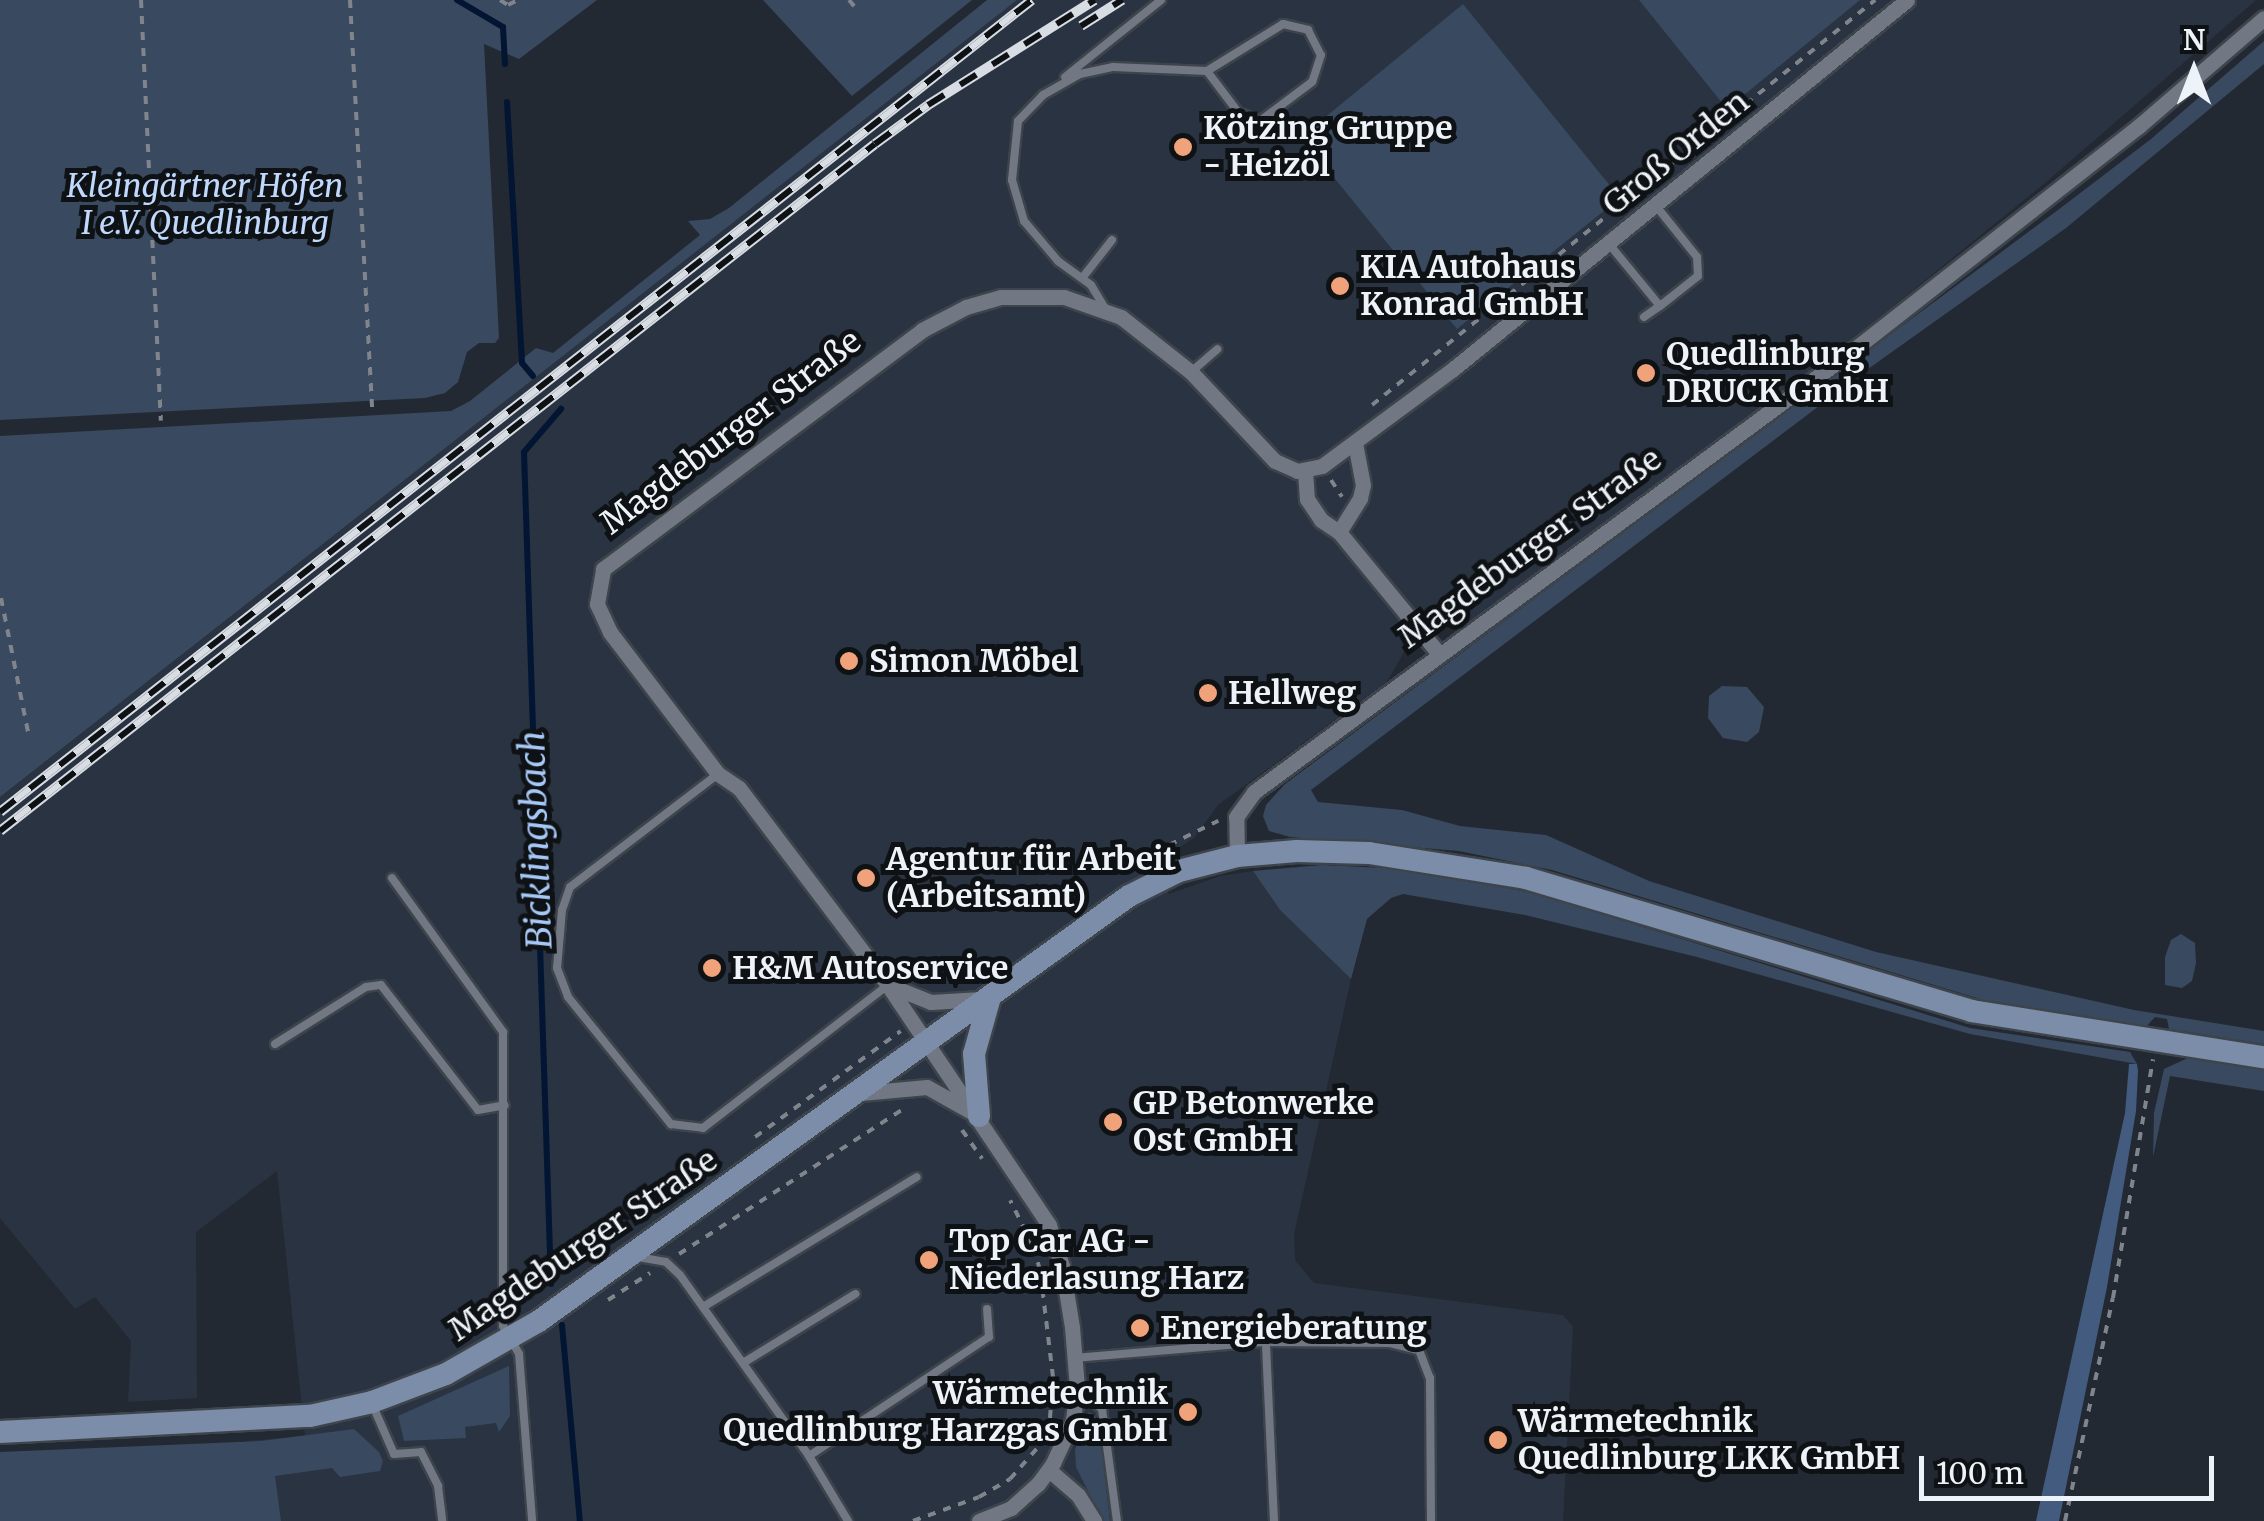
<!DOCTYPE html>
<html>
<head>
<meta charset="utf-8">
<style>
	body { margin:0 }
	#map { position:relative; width:2264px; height:1521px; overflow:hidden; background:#232932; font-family:Merriweather,serif }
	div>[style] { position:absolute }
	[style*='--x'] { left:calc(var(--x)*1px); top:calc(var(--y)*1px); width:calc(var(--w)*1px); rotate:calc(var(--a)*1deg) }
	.built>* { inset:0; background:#293341 }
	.green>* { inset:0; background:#394960 }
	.forest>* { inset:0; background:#435b7f }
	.stream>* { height:6px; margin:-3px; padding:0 3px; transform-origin:3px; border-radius:3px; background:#021533 }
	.path>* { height:4px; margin-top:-2px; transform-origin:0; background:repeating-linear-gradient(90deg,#80858d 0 8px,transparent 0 16px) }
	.roads { filter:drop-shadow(2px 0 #3e444b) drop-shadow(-2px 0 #3e444b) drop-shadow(0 2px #3e444b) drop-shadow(0 -2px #3e444b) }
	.service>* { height:8px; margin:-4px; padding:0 4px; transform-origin:4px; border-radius:4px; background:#717883 }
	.minor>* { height:15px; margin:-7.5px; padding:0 7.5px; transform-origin:7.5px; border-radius:7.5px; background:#717883 }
	.secondary>* { height:22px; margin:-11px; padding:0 11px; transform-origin:11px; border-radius:11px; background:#7b8da8 }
	.rail>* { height:10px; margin-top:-5px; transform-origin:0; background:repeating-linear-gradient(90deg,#0f1215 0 19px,#d8dde3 0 38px); box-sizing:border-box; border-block:2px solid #d8dde3 }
	.dots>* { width:28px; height:28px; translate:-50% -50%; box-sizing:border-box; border:5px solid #0f1215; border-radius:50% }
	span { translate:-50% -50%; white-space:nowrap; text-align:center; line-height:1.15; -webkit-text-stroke:10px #0f1215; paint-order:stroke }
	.poi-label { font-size:32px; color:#eef3f9; font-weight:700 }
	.left { translate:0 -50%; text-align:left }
	.right { translate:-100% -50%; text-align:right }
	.street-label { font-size:32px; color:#eef3f9 }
	.park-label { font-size:32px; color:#bfd8fc; font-style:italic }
	.water-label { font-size:35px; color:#a7c8f7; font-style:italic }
	.north { position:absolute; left:2144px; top:20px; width:100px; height:100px; -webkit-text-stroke:8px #0f1215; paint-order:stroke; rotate:0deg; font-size:28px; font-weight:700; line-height:40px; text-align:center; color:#eef3f9 }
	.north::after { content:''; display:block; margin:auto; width:35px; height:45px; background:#eef3f9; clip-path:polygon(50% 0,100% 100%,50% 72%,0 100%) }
	.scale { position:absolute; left:1919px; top:1456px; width:295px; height:45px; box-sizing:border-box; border:5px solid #eef3f9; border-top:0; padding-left:12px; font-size:30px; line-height:35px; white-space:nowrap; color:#eef3f9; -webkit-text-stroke:8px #0f1215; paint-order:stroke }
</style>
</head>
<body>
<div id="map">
	<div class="built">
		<i style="clip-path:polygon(1017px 0,2256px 0,2044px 184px,1849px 342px,1470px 623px,1464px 615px,1444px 622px,1421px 610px,1406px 622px,1404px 652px,1387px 682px,1218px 805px,1194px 838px,1153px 865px,1169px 894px,1220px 876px,1253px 871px,1280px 910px,1351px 979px,1294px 1234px,1295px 1260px,1314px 1283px,1563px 1315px,1573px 1327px,1563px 1521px,254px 1521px,246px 1441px,305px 1436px,277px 1171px,196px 1232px,197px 1398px,128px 1402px,131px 1341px,95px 1297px,75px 1309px,0 1218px,0 797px)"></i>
	</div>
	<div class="green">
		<i style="clip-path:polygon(0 0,597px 0,519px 59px,484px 44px,499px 338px,495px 343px,479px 343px,467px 352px,458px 382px,445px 393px,425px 398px,0 420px)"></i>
		<i style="clip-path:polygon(763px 0,972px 0,852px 96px)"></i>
		<i style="clip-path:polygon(987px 0,1017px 0,0 797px,0 436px,451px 411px,470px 401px,536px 348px,553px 353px,700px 235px,688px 221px,710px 219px,729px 208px)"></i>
		<i style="clip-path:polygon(1639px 0,1860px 0,1727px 109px)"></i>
		<i style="clip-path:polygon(1463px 4px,1620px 198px,1457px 329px,1301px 137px)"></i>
		<i style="clip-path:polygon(2264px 41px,2264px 64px,2066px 228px,1868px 369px,1311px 790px,1318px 802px,1402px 810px,1460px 826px,1546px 835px,1649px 881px,1876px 952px,2134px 1010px,2264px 1031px,2264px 1044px,2169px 1029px,2167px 1019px,2155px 1017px,2145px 1028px,1997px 1004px,1552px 870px,1459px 851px,1290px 837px,1269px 831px,1263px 816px,1266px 805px,1285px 784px,2058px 210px,2151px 139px)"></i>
		<i style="clip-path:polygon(1722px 686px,1747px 687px,1764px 707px,1759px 732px,1747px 742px,1723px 738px,1708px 718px,1709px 696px)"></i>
		<i style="clip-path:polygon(1322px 865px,1405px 869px,1533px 893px,1970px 1028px,2130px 1052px,2137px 1064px,1970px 1034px,1697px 957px,1525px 915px,1403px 894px,1391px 898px,1367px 919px,1351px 979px,1280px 910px,1253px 871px)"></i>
		<i style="clip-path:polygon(2181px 934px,2195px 943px,2196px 963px,2192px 981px,2182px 988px,2165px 985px,2165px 957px,2171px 940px)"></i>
		<i style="clip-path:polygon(2190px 1057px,2264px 1068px,2264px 1091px,2170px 1076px,2153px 1157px,2154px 1113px,2164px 1069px)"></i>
		<i style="clip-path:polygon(509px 1366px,510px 1416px,499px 1432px,496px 1423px,465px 1427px,466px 1438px,404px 1441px,398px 1416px)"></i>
		<i style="clip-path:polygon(1088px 1412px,1095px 1415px,1099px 1427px,1110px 1521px,1103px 1521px,1076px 1467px,1075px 1450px)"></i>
		<i style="clip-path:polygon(354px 1429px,379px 1452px,383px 1461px,380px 1471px,340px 1477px,332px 1468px,275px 1476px,281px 1521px,0 1521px,0 1452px,261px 1441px)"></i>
	</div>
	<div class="forest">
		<i style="clip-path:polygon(2129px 1064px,2137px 1064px,2138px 1071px,2136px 1111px,2107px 1287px,2059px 1521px,2036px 1521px,2125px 1113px)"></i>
	</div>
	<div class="stream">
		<i style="--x:457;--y:0;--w:53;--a:30.4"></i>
		<i style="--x:503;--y:27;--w:37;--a:87"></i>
		<i style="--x:507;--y:102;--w:261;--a:86.7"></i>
		<i style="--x:522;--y:363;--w:17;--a:50"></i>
		<i style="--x:551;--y:1284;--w:832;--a:-91.86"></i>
		<i style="--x:524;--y:452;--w:57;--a:-49.3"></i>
		<i style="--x:562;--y:1325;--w:197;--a:84.8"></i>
	</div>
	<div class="path">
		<i style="--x:141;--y:0;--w:421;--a:87.3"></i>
		<i style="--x:350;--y:0;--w:410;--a:86.9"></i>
		<i style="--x:500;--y:0;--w:9;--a:32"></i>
		<i style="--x:508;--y:5;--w:11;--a:-27"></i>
		<i style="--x:849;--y:0;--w:8;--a:50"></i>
		<i style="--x:1372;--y:405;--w:646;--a:-38.84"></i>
		<i style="--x:1331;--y:480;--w:20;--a:57"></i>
		<i style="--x:1;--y:598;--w:142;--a:78.6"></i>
		<i style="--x:1135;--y:868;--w:41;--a:-34.1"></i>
		<i style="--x:1169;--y:845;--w:55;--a:-26.1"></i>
		<i style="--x:965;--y:982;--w:36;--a:-30"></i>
		<i style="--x:962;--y:1130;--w:35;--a:55"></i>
		<i style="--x:755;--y:1137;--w:180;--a:-36"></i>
		<i style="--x:679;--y:1254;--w:270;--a:-32.9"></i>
		<i style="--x:608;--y:1300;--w:50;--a:-32.7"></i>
		<i style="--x:913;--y:1521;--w:70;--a:-20"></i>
		<i style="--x:979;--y:1497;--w:36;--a:-30"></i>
		<i style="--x:1010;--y:1479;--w:45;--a:-48.6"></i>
		<i style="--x:1040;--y:1445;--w:29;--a:-70"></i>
		<i style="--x:1050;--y:1418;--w:41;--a:-85.8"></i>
		<i style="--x:1053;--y:1377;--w:108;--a:-96.9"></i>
		<i style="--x:1040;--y:1270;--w:25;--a:-106"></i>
		<i style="--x:1033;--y:1246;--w:51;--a:-116.6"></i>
		<i style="--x:2065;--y:1521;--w:228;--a:-77.9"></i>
		<i style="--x:2113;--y:1298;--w:242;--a:-80.5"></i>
	</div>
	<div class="roads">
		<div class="service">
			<i style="--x:1065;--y:77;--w:123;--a:-38.7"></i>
			<i style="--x:1609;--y:244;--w:80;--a:50.6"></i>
			<i style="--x:1660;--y:306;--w:48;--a:-38.3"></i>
			<i style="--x:1698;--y:276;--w:19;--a:-93"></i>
			<i style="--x:1697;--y:257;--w:65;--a:-128.8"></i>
			<i style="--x:1083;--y:277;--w:47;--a:-51.9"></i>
			<i style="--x:1106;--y:310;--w:29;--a:-121"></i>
			<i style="--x:1091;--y:285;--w:41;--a:-144"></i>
			<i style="--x:1058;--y:261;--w:52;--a:-130.4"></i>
			<i style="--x:1024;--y:221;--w:43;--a:-106.3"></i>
			<i style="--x:1012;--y:180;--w:59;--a:-84.2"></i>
			<i style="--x:1018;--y:121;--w:36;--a:-46"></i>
			<i style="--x:1043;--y:95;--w:43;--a:-29.6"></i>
			<i style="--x:1080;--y:74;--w:34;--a:-12"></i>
			<i style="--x:1113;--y:67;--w:94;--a:2.4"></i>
			<i style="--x:1207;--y:71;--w:89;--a:-31.7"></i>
			<i style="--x:1283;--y:24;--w:26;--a:13"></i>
			<i style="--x:1308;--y:30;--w:28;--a:63"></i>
			<i style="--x:1321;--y:55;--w:28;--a:108"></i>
			<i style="--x:1312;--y:82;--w:65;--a:143.1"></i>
			<i style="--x:1260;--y:121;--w:24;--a:-158"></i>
			<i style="--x:1238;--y:112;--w:51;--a:-127.1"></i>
			<i style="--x:1644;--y:317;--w:19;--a:-35"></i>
			<i style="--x:1191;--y:372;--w:35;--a:-41"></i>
			<i style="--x:718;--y:774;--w:186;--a:142.6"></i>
			<i style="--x:570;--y:887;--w:24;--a:109"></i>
			<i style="--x:562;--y:910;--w:58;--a:94.9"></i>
			<i style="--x:557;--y:968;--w:31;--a:69"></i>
			<i style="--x:568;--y:997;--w:164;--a:51"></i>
			<i style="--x:671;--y:1124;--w:32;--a:7"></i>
			<i style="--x:703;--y:1128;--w:234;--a:-37.7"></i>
			<i style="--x:392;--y:878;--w:190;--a:54.2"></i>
			<i style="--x:503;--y:1032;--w:294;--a:90"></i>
			<i style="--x:503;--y:1326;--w:32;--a:60"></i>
			<i style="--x:519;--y:1354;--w:168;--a:85.5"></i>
			<i style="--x:275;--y:1044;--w:107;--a:-32.1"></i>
			<i style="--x:366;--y:987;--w:15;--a:-8"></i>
			<i style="--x:381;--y:985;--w:158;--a:52.2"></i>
			<i style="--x:478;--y:1110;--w:27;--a:-10"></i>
			<i style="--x:638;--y:1257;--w:28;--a:10"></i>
			<i style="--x:666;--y:1262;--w:19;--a:43"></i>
			<i style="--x:680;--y:1275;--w:222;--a:54.5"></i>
			<i style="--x:809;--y:1456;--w:76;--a:59"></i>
			<i style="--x:703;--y:1307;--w:250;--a:-31.3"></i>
			<i style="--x:1074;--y:1358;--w:193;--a:-4.8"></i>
			<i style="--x:743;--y:1363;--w:132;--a:-31.6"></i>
			<i style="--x:1077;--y:1388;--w:33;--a:40"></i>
			<i style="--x:1102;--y:1409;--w:113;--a:82.4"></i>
			<i style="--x:373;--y:1406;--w:52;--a:66.4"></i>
			<i style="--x:394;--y:1454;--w:27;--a:-4"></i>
			<i style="--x:421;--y:1452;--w:38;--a:63"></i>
			<i style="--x:438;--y:1486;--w:35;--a:83"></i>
			<i style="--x:809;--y:1456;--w:216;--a:-33.5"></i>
			<i style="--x:989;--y:1337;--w:28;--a:-94"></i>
			<i style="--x:1274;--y:1521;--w:179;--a:-92.6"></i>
			<i style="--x:1266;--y:1342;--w:124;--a:0.5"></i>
			<i style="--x:1390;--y:1343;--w:30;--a:14"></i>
			<i style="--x:1419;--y:1350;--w:30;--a:69"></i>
			<i style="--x:1430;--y:1378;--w:143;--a:89.6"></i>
		</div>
		<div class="minor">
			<i style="--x:1305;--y:471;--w:28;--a:86"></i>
			<i style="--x:1307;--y:499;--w:25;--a:56"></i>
			<i style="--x:1321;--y:520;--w:22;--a:34"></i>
			<i style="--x:1339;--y:532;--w:40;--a:-58"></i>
			<i style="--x:1360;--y:498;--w:13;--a:-77"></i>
			<i style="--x:1363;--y:485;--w:43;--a:-100.8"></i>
			<i style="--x:1339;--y:532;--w:159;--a:50.6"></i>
			<i style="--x:1237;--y:856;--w:39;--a:-91"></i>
			<i style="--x:1236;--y:817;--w:31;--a:-54"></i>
			<i style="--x:1254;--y:792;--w:743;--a:-36.41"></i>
			<i style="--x:1852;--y:351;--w:365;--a:-38.1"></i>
			<i style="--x:2139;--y:126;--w:165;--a:-40.8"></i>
			<i style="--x:888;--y:985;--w:46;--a:21.6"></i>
			<i style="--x:931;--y:1002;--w:50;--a:-3.4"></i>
			<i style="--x:861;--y:1093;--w:66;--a:-5.2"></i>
			<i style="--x:927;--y:1087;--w:49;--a:29.2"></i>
			<i style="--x:1049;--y:1470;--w:38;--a:41"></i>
			<i style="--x:1078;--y:1495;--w:31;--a:58"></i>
			<i style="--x:979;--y:1521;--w:35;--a:-22"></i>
			<i style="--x:1011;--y:1508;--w:36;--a:-42"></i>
			<i style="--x:1038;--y:1484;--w:26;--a:-54"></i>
			<i style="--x:1053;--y:1463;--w:47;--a:-65.1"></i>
			<i style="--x:1073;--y:1420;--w:33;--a:-83"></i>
			<i style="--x:1077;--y:1387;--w:60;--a:-94.8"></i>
			<i style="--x:1072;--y:1327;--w:62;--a:-99.3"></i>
			<i style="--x:1062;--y:1266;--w:43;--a:-107.6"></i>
			<i style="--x:1049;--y:1225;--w:289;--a:-123.9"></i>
			<i style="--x:888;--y:985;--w:247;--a:-127.1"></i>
			<i style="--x:739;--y:788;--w:25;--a:-146"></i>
			<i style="--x:718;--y:774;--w:178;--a:-127.3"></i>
			<i style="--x:610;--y:632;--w:31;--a:-115"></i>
			<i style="--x:597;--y:604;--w:36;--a:-80"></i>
			<i style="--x:603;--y:569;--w:399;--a:-36.8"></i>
			<i style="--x:922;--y:330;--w:50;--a:-27.6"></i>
			<i style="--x:966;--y:307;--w:36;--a:-16"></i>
			<i style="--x:1001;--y:297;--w:63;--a:0"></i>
			<i style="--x:1064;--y:297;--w:60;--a:19.3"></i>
			<i style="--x:1121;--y:317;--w:89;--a:38.2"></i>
			<i style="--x:1191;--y:372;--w:122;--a:46.7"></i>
			<i style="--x:1275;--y:461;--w:24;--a:24"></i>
			<i style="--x:1297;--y:471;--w:25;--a:-11"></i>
			<i style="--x:1322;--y:466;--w:163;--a:-36.5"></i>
			<i style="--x:1453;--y:369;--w:585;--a:-39.1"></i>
		</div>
		<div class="secondary">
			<i style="--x:979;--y:1116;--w:62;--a:-94.6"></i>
			<i style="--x:974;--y:1054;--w:59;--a:-74.3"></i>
			<i style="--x:0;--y:1432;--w:310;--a:-3"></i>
			<i style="--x:310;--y:1416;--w:64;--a:-12.7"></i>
			<i style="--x:372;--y:1402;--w:79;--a:-20.7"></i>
			<i style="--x:446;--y:1374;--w:107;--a:-29.7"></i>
			<i style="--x:539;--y:1321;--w:727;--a:-35.77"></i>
			<i style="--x:1129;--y:896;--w:56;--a:-26.6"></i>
			<i style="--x:1179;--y:871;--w:60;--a:-14.5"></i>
			<i style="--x:1237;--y:856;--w:60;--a:-4.8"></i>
			<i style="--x:1297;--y:851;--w:72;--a:1.6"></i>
			<i style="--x:1369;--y:853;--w:159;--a:9"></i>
			<i style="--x:1526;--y:878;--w:465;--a:16.6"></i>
			<i style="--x:1972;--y:1011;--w:296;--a:9"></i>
		</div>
	</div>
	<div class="rail">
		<i style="--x:1081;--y:26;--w:49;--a:-32.4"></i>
		<i style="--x:0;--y:812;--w:1313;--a:-38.2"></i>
		<i style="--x:0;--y:831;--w:1112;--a:-38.14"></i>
		<i style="--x:875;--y:144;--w:66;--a:-36.3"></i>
		<i style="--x:928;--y:105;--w:197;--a:-32.2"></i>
	</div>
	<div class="dots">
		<i style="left:1183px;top:147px;background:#f0a27a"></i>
		<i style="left:1340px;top:286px;background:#f0a27a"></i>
		<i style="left:1646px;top:373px;background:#f0a27a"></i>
		<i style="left:849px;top:661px;background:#f0a27a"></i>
		<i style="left:1208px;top:693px;background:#f0a27a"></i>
		<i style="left:866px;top:878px;background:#f0a27a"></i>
		<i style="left:712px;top:968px;background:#f0a27a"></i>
		<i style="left:1113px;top:1122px;background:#f0a27a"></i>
		<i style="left:929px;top:1260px;background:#f0a27a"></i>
		<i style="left:1140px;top:1328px;background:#f0a27a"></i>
		<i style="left:1188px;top:1412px;background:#f0a27a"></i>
		<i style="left:1498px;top:1440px;background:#f0a27a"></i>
	</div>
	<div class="poi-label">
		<span class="left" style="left:1203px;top:147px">Kötzing Gruppe<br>- Heizöl</span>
		<span class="left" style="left:1360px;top:286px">KIA Autohaus<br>Konrad GmbH</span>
		<span class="left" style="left:1666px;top:373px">Quedlinburg<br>DRUCK GmbH</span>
		<span class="left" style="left:869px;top:661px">Simon Möbel</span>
		<span class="left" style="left:1228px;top:693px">Hellweg</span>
		<span class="left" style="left:886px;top:878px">Agentur für Arbeit<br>(Arbeitsamt)</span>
		<span class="left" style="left:732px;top:968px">H&amp;M Autoservice</span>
		<span class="left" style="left:1133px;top:1122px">GP Betonwerke<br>Ost GmbH</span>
		<span class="left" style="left:949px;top:1260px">Top Car AG -<br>Niederlasung Harz</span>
		<span class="left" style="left:1160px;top:1328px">Energieberatung</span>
		<span class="right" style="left:1168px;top:1412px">Wärmetechnik<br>Quedlinburg Harzgas GmbH</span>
		<span class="left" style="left:1518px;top:1440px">Wärmetechnik<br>Quedlinburg LKK GmbH</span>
	</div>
	<div class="street-label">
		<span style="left:1676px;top:153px;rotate:-39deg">Groß Orden</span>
		<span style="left:731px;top:432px;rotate:-37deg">Magdeburger Straße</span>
		<span style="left:1530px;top:548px;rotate:-36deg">Magdeburger Straße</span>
		<span style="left:583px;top:1245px;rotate:-34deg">Magdeburger Straße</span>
	</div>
	<div class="park-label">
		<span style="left:205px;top:205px">Kleingärtner Höfen<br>I e.V. Quedlinburg</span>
	</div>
	<div class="water-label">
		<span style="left:536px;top:840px;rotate:-92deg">Bicklingsbach</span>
	</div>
	<div class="north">N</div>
	<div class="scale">100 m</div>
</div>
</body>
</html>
